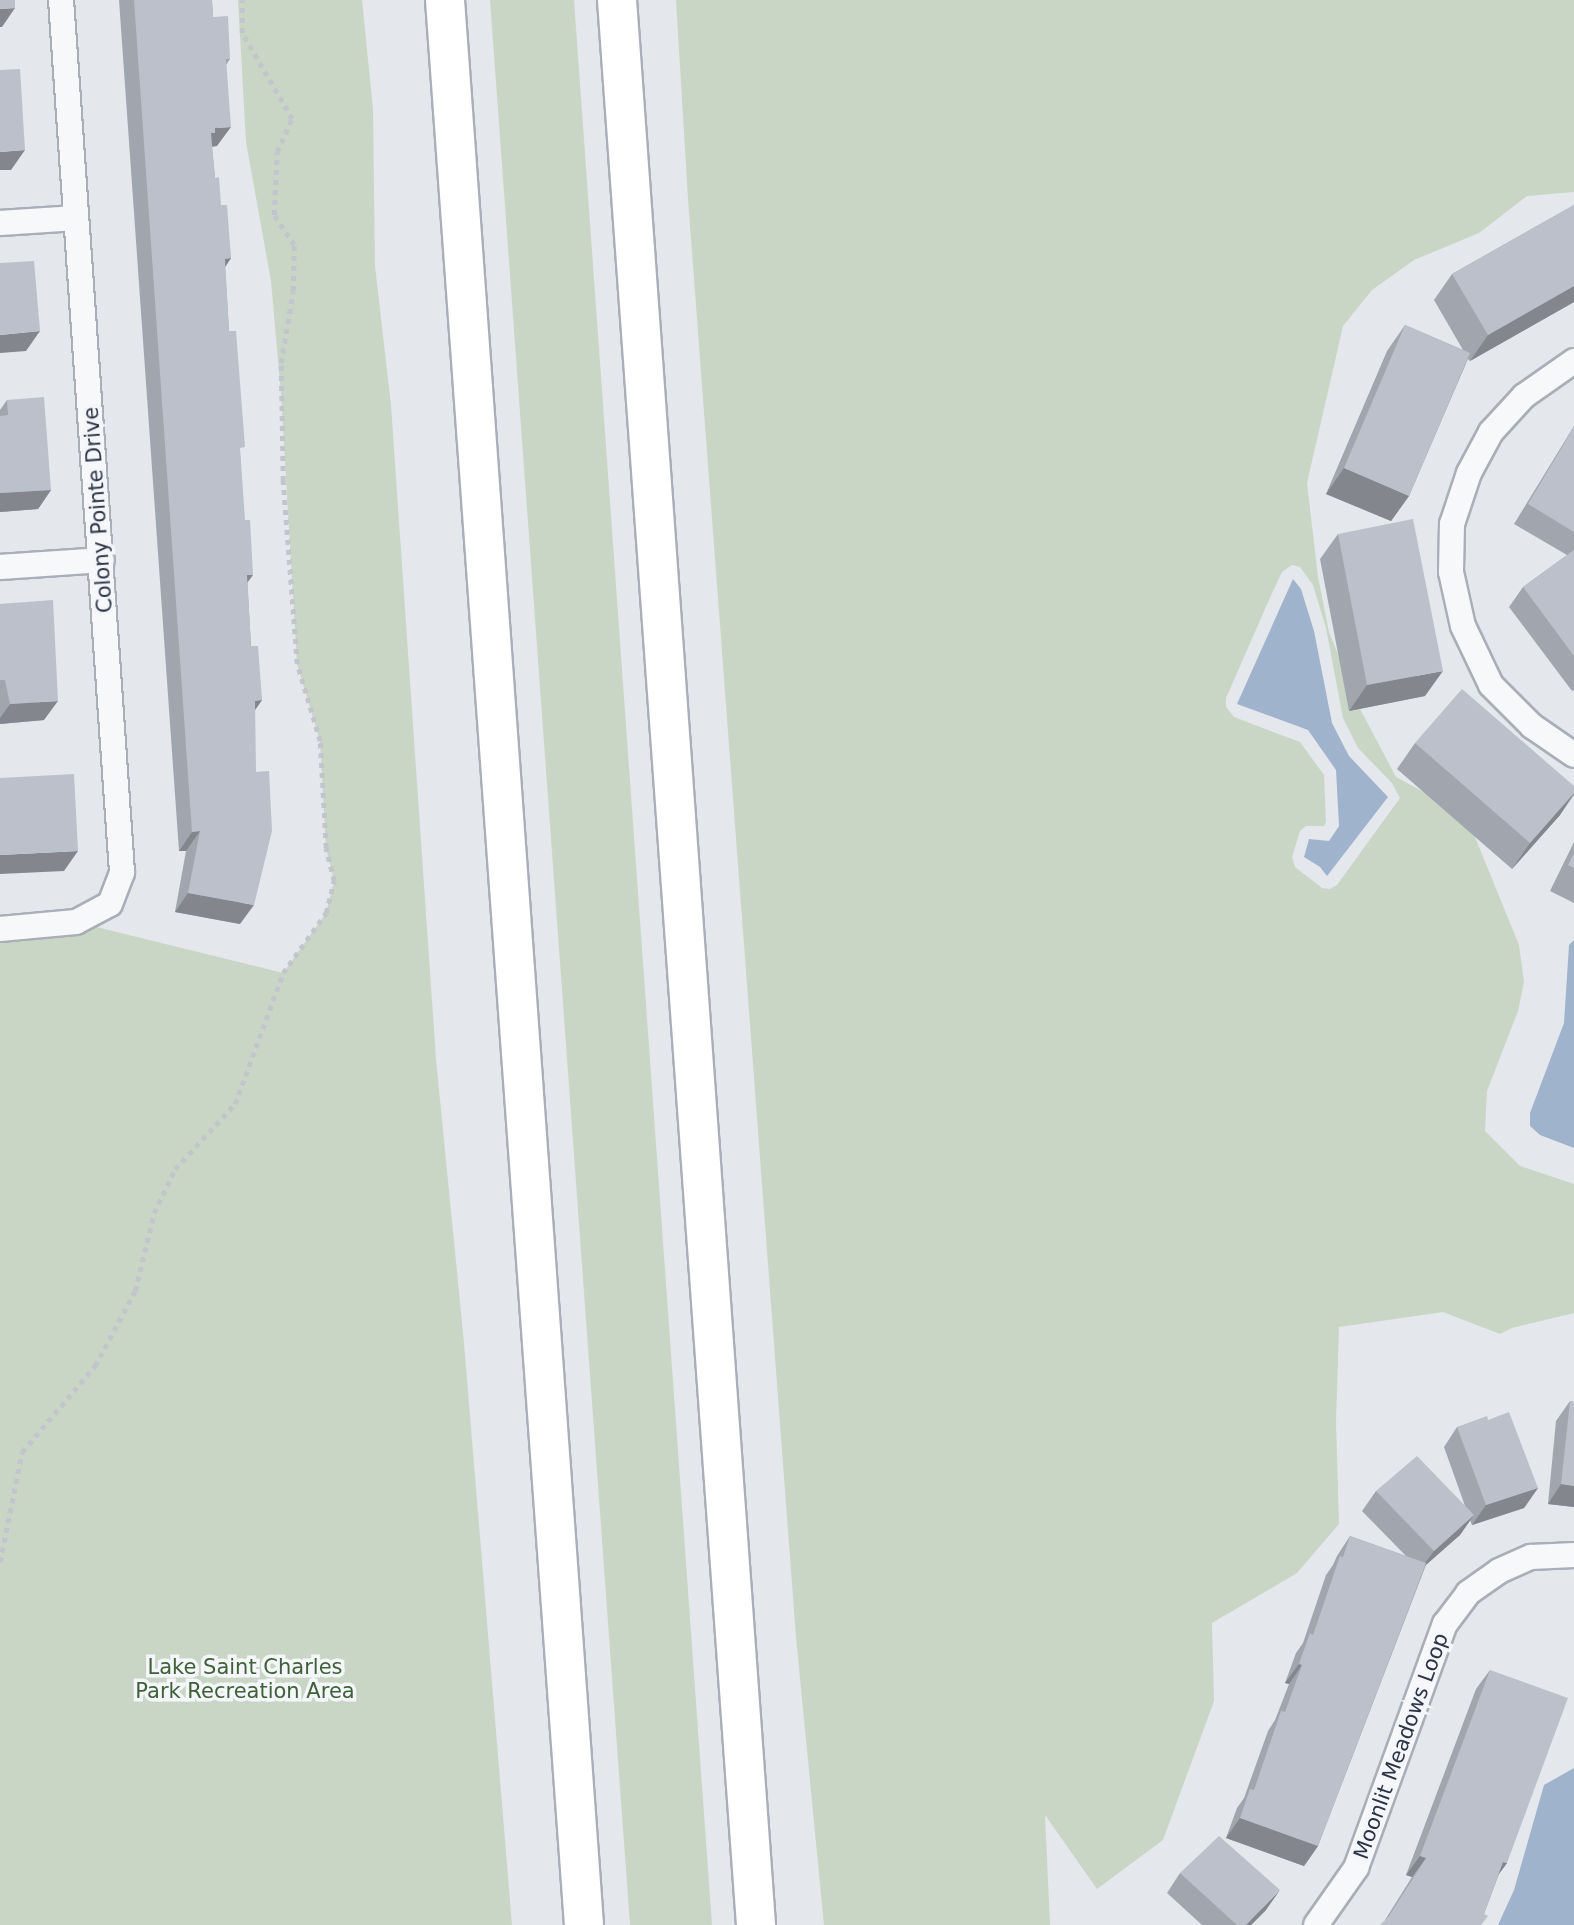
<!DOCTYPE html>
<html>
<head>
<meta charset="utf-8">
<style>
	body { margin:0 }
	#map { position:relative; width:1574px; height:1925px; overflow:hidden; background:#e4e7ec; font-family:"DejaVu Sans",sans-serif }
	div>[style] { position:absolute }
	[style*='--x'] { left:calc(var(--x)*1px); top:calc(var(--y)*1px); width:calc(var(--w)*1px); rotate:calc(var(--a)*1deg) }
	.green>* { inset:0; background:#c9d6c5 }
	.water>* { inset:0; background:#9fb4cc }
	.path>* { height:4.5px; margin-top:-2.25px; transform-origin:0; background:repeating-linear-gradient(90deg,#c2c5cb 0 5px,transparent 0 10px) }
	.roads { filter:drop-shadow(2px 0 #a9aeb7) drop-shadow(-2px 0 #a9aeb7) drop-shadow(0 2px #a9aeb7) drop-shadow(0 -2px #a9aeb7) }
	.street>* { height:24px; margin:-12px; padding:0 12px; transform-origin:12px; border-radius:12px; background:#f7f8fa }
	.highway>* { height:38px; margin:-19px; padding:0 19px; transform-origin:19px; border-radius:19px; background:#fff }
	.wall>* { inset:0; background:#a1a5ae }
	.shaded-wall>* { inset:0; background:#83868d }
	.building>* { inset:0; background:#bbc0ca }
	span { translate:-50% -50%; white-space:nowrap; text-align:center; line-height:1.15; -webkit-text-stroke:7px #f4f6f9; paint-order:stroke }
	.street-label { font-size:21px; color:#2b3445 }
	.park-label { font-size:21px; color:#3f6138 }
</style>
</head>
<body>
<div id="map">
	<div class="green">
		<i style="clip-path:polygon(238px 0,362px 0,373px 109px,375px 266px,391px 405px,436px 1059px,464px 1343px,512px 1925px,0 1925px,0 929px,76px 922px,283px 973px,326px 913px,334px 881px,326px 848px,320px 741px,297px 664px,281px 394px,271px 281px,246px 142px)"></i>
		<i style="clip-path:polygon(490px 0,574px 0,712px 1925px,630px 1925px)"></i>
		<i style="clip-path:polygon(evenodd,676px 0,1574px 0,1574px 192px,1527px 196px,1479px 233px,1414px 260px,1372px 290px,1343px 326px,1307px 483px,1318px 577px,1329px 632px,1359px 707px,1396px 777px,1466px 815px,1519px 945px,1524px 982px,1518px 1011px,1487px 1091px,1485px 1131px,1520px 1166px,1574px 1184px,1574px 1313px,1512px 1328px,1500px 1334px,1443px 1312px,1339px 1327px,1336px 1422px,1339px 1524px,1297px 1573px,1212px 1623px,1214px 1701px,1163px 1840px,1097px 1889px,1045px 1815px,1050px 1925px,824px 1925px,796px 1637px,688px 199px,676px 0,1292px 565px,1300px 567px,1313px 585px,1326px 628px,1343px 718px,1358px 748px,1392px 783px,1400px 798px,1337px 885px,1330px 889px,1322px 888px,1295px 867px,1292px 857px,1300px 831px,1306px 826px,1324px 826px,1326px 822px,1324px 775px,1300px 742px,1234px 717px,1226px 707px,1226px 698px,1269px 600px,1282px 572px,1292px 565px)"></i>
	</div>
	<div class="water">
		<i style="clip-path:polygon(1293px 579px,1301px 589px,1314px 631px,1332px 723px,1349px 756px,1388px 797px,1327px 876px,1320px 867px,1304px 857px,1309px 839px,1329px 841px,1339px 826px,1336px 770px,1308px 730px,1237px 704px)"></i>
		<i style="clip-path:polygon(1574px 940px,1574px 1148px,1540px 1135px,1530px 1126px,1530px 1113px,1564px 1023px,1569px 945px)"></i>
		<i style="clip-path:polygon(1574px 1768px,1574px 1925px,1498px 1925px,1514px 1890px,1544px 1785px)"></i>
	</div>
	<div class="path">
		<i style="--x:0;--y:1562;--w:112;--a:-78.7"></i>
		<i style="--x:22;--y:1452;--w:113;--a:-49.7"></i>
		<i style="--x:95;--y:1366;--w:85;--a:-61.9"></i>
		<i style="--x:135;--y:1291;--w:80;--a:-76.3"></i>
		<i style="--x:154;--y:1213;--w:49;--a:-64.5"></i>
		<i style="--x:175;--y:1169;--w:88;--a:-47.3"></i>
		<i style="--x:235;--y:1104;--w:140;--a:-69.9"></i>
		<i style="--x:283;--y:973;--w:74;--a:-54.4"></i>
		<i style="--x:326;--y:913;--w:33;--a:-76"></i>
		<i style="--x:334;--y:881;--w:34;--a:-104"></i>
		<i style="--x:326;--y:848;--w:107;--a:-93.2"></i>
		<i style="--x:320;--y:741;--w:80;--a:-106.6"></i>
		<i style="--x:297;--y:664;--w:184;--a:-94.4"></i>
		<i style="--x:283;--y:481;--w:118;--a:-91"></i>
		<i style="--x:281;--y:363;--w:73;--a:-80.5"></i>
		<i style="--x:293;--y:291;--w:46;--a:-88.8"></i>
		<i style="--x:294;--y:245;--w:36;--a:-124"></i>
		<i style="--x:274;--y:215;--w:63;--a:-87.3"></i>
		<i style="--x:277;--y:152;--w:36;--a:-66"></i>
		<i style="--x:292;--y:119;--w:99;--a:-120.2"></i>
		<i style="--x:242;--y:33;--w:33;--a:-90"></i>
	</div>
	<div class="roads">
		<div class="street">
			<i style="--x:0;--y:223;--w:76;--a:-3.8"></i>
			<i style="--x:1574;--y:361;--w:61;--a:145"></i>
			<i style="--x:1524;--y:396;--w:49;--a:132.5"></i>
			<i style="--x:1491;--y:432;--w:47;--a:118.2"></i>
			<i style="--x:1469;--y:473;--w:54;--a:108.4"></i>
			<i style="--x:1452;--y:524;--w:48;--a:91.2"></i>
			<i style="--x:1451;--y:572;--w:55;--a:77.5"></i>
			<i style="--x:1463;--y:626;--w:65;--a:64.6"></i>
			<i style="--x:1491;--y:685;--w:58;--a:45"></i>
			<i style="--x:1532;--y:726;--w:51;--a:34.6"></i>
			<i style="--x:0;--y:567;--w:102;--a:-3.9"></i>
			<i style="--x:0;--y:929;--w:76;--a:-5.3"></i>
			<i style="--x:76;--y:922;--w:38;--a:-28"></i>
			<i style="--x:110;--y:904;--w:34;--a:-69"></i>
			<i style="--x:122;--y:872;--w:874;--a:-94"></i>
			<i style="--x:1316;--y:1925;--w:70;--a:-54.9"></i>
			<i style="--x:1356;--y:1868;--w:260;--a:-70"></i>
			<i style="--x:1445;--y:1624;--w:39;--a:-53"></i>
			<i style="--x:1468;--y:1593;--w:38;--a:-35"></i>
			<i style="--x:1499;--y:1571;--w:35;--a:-24"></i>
			<i style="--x:1531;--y:1557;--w:43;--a:-2.7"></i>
		</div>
		<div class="highway">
			<i style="--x:445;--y:0;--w:1930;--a:85.87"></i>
			<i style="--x:617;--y:0;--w:1930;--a:85.87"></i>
		</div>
	</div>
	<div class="wall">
		<i style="clip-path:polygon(119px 0,212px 0,213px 17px,230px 59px,226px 65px,217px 146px,212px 147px,215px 178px,231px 258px,225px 267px,229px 331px,240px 453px,251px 646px,262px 700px,255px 710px,240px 924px,175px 912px,186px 851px,179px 851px)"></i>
		<i style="clip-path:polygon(1574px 205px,1574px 302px,1470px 361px,1468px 359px,1409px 496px,1391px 521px,1326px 494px,1387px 351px,1405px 325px,1463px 350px,1434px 300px,1452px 274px)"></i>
		<i style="clip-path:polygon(7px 400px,51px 490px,38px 509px,0 512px,0 410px)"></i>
		<i style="clip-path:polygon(1574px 426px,1574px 690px,1572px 691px,1509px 607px,1523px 587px,1567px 555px,1514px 524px)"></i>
		<i style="clip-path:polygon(1338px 534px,1425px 696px,1349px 711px,1320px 559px)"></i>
		<i style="clip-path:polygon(0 604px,44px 720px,0 724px)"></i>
		<i style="clip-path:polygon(1415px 743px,1574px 786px,1574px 795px,1560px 815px,1512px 869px,1397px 769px)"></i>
		<i style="clip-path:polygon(1574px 842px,1574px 903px,1550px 891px)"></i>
		<i style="clip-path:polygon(1570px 1401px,1574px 1402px,1574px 1507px,1548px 1504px,1556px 1421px)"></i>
		<i style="clip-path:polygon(1488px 1420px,1538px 1488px,1524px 1508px,1472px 1525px,1470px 1520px,1460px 1535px,1426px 1565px,1318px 1846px,1304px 1866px,1226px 1838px,1237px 1808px,1244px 1798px,1268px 1731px,1275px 1720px,1289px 1684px,1285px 1683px,1296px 1653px,1303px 1643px,1326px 1575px,1333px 1565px,1337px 1556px,1350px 1536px,1406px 1556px,1362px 1511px,1376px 1491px,1465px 1506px,1444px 1447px,1457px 1427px)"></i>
		<i style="clip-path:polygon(1490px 1670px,1507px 1863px,1499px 1874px,1484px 1914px,1385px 1920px,1412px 1877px,1406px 1875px,1476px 1689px)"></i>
		<i style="clip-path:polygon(1180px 1873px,1266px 1910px,1251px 1925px,1202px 1925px,1167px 1893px)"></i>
	</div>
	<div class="shaded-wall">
		<i style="clip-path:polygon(15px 8px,2px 27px,0 27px,0 9px)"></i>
		<i style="clip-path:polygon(231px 127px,217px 146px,205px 147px,197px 153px,215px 128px)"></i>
		<i style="clip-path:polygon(25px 150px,11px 170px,0 170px,0 152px)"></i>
		<i style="clip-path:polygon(231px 258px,218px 278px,225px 259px)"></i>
		<i style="clip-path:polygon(1574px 286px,1574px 302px,1470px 361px,1488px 335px)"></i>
		<i style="clip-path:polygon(40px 331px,26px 351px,0 353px,0 335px)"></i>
		<i style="clip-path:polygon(1344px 468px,1409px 496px,1391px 521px,1326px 494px)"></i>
		<i style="clip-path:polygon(51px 490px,38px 509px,0 512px,0 493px)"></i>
		<i style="clip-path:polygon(247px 575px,253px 575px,239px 594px)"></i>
		<i style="clip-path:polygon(1443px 671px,1425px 696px,1349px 711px,1367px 685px)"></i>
		<i style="clip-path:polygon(262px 700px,248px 720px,255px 701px)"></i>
		<i style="clip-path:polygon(58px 701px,44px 720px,0 724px,0 718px,10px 704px)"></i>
		<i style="clip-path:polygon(1574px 793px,1560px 815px,1512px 869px,1530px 843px)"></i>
		<i style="clip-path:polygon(200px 831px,186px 851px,179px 851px,192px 832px)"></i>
		<i style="clip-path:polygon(78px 851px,64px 871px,0 874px,0 855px)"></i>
		<i style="clip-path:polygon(188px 893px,254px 905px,240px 924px,175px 912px)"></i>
		<i style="clip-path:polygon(1561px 1484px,1574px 1486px,1574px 1507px,1548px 1504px)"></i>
		<i style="clip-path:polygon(1538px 1488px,1524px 1508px,1472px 1525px,1486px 1505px)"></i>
		<i style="clip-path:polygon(1474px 1515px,1460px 1535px,1420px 1570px,1434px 1551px)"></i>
		<i style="clip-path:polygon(1299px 1664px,1302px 1665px,1289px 1684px,1285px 1683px)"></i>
		<i style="clip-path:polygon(1240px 1818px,1318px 1846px,1304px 1866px,1226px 1838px)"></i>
		<i style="clip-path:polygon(1420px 1856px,1426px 1858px,1412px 1877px,1406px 1875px)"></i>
		<i style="clip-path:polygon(1503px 1862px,1507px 1863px,1493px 1882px)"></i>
		<i style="clip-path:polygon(1280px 1890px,1266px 1910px,1251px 1925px,1246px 1925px)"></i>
	</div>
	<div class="building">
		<i style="clip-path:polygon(0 0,15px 0,15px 8px,0 9px)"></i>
		<i style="clip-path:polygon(134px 0,212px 0,213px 17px,228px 16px,230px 59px,226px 59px,231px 127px,215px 128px,215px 133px,211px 133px,215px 178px,219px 177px,221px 205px,227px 205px,231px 258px,225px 259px,229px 331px,236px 331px,245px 447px,240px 448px,245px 520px,250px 520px,253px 575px,247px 575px,251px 646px,258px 646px,262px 700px,255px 701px,256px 772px,269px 771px,272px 831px,254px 905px,188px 893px,200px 831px,192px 832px)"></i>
		<i style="clip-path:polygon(20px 69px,25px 150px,0 152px,0 70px)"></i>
		<i style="clip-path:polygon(1574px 205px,1574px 286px,1488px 335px,1452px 274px)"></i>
		<i style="clip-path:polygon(34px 261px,40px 331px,0 335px,0 263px)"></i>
		<i style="clip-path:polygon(1405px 325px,1470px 353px,1409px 496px,1344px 468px)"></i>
		<i style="clip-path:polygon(44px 397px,51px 490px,0 493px,0 416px,8px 415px,7px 400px)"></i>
		<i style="clip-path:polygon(1574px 427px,1574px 532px,1528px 504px)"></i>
		<i style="clip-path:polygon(1413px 519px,1443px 671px,1367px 685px,1338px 534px)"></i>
		<i style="clip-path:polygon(1574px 550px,1574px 656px,1523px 587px)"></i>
		<i style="clip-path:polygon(53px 600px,58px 701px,10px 704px,5px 680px,0 680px,0 604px)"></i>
		<i style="clip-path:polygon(1462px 689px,1574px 786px,1574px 793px,1530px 843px,1415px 743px)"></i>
		<i style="clip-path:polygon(74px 774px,78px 851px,0 855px,0 778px)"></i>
		<i style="clip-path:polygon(1574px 853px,1574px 868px,1568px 865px)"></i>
		<i style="clip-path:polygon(1570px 1401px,1574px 1402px,1574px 1486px,1561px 1484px)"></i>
		<i style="clip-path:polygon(1509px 1412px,1538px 1488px,1486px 1505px,1457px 1427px,1487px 1416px,1488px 1420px)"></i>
		<i style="clip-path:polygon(1417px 1456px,1474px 1515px,1434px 1551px,1376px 1491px)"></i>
		<i style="clip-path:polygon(1350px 1536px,1426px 1563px,1318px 1846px,1240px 1818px,1250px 1789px,1254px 1790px,1281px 1711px,1285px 1712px,1302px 1665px,1299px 1664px,1310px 1633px,1313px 1635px,1340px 1556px,1343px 1557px)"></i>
		<i style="clip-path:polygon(1490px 1670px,1568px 1698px,1507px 1863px,1503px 1862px,1484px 1914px,1488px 1916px,1481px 1925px,1380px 1925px,1389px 1916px,1426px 1858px,1420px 1856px)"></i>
		<i style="clip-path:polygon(1219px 1836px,1280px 1890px,1246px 1925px,1237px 1925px,1180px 1873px)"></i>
	</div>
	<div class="street-label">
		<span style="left:98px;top:510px;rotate:-94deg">Colony Pointe Drive</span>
		<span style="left:1401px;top:1746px;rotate:-70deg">Moonlit Meadows Loop</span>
	</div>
	<div class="park-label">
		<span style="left:245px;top:1679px">Lake Saint Charles<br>Park Recreation Area</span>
	</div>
</div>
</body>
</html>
